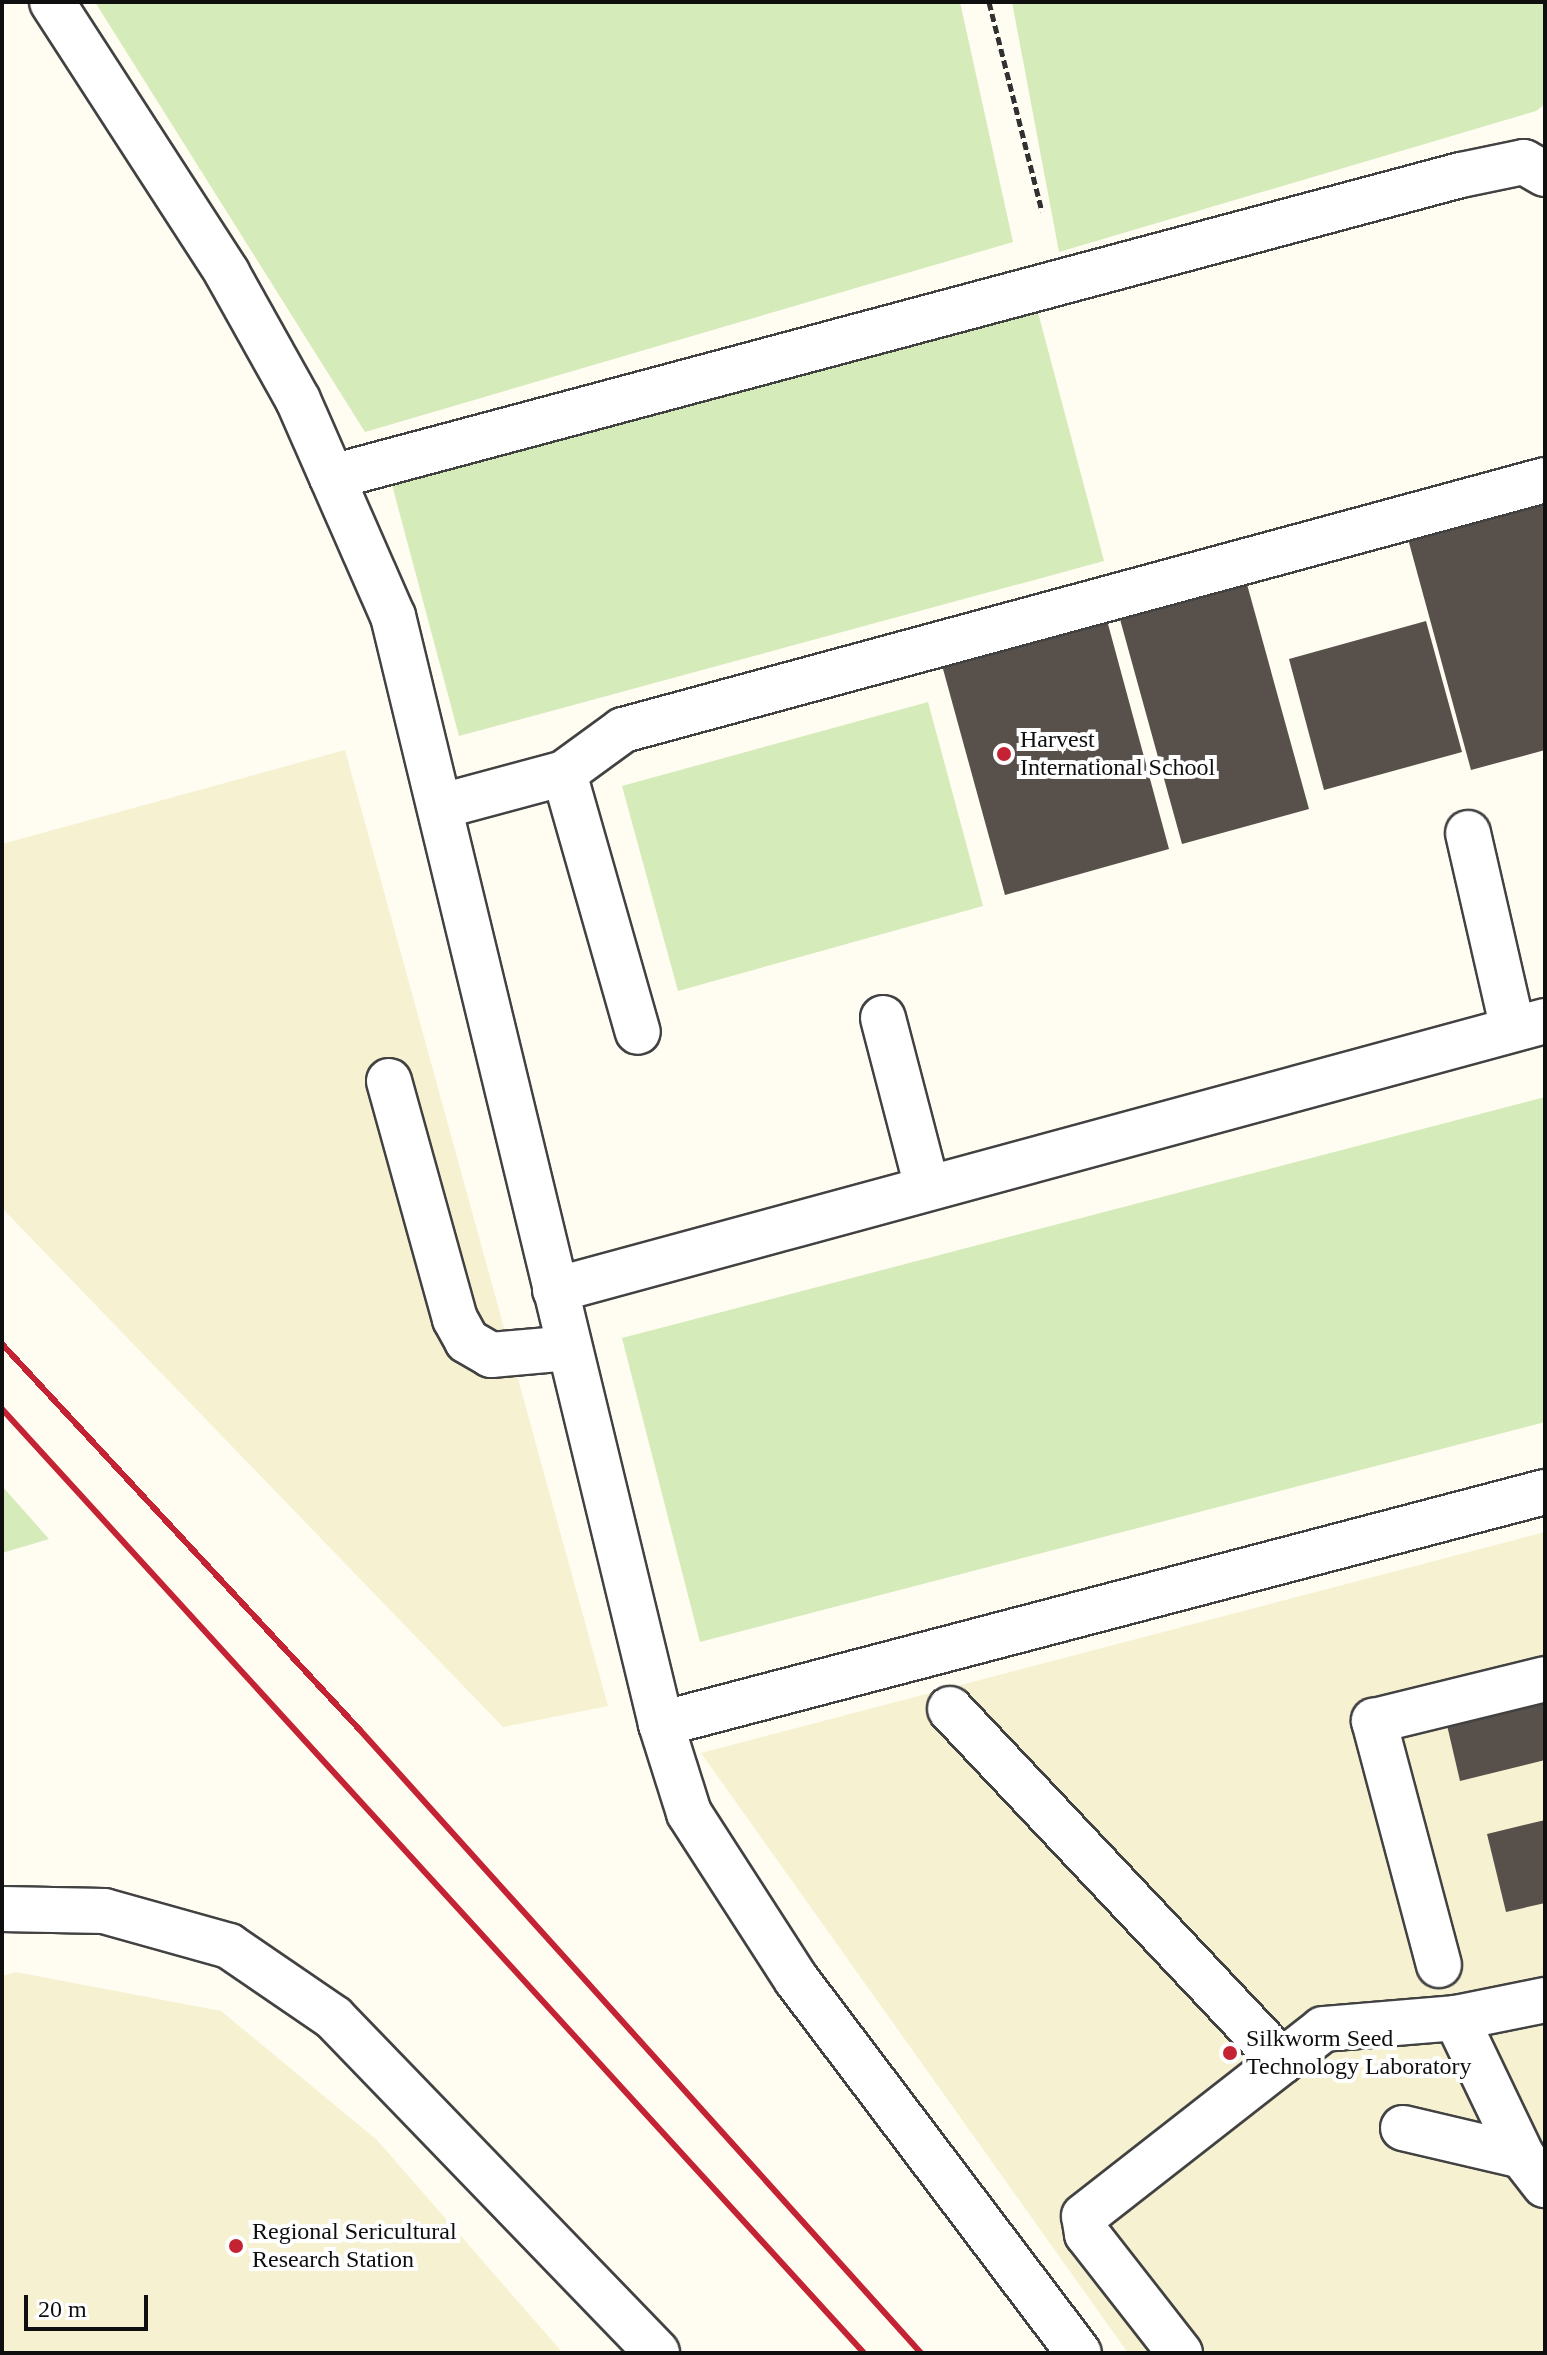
<!DOCTYPE html>
<html>
<head>
<meta charset="utf-8">
<style>
	body { margin:0 }
	#map { position:relative; width:1547px; height:2355px; overflow:hidden; background:#fffcf2; font-family:Georgia,serif }
	div>[style] { position:absolute }
	[style*='--x'] { left:calc(var(--x)*1px); top:calc(var(--y)*1px); width:calc(var(--w)*1px); rotate:calc(var(--a)*1deg) }
	.farmland>* { inset:0; background:#f6f1d1 }
	.green>* { inset:0; background:#d6ebba }
	.building>* { inset:0; background:#58504b }
	.path>* { height:5px; margin-top:-2.5px; transform-origin:0; background:repeating-linear-gradient(90deg,#313131 0 8px,transparent 0 12px) }
	.roads { filter:drop-shadow(2px 0 #424242) drop-shadow(-2px 0 #424242) drop-shadow(0 2px #424242) drop-shadow(0 -2px #424242) }
	.minor>* { height:44px; margin:-22px; padding:0 22px; transform-origin:22px; border-radius:22px; background:#fff }
	.rail>* { height:6px; margin:-3px; padding:0 3px; transform-origin:3px; border-radius:3px; background:#c42334 }
	.dots>* { width:22px; height:22px; translate:-50% -50%; box-sizing:border-box; border:4px solid #fff; border-radius:50% }
	span { translate:-50% -50%; white-space:nowrap; text-align:center; line-height:1.15; -webkit-text-stroke:8px #fff; paint-order:stroke }
	.poi-label { font-size:24px; color:#0f0f0f }
	.left { translate:0 -50%; text-align:left }
	.frame { position:absolute; inset:0; border:4px solid #0f0f0f; pointer-events:none }
	.scale { position:absolute; left:24px; top:2295px; width:124px; height:36px; box-sizing:border-box; border:4px solid #0f0f0f; border-top:0; padding-left:10px; font-size:24px; line-height:28px; white-space:nowrap; color:#0f0f0f; -webkit-text-stroke:6px #fff; paint-order:stroke }
</style>
</head>
<body>
<div id="map">
	<div class="farmland">
		<i style="clip-path:polygon(345px 750px,608px 1706px,503px 1727px,2px 1208px,2px 844px)"></i>
		<i style="clip-path:polygon(1545px 1532px,1545px 2353px,1128px 2353px,701px 1753px)"></i>
		<i style="clip-path:polygon(16px 1972px,221px 2011px,377px 2140px,563px 2353px,2px 2353px,2px 1976px)"></i>
	</div>
	<div class="green">
		<i style="clip-path:polygon(95px 2px,960px 2px,1013px 242px,365px 432px)"></i>
		<i style="clip-path:polygon(1012px 2px,1545px 2px,1545px 104px,1536px 111px,1059px 252px)"></i>
		<i style="clip-path:polygon(1036px 305px,1104px 561px,459px 736px,391px 481px)"></i>
		<i style="clip-path:polygon(928px 702px,983px 906px,678px 991px,622px 786px)"></i>
		<i style="clip-path:polygon(1545px 1097px,1545px 1422px,700px 1642px,622px 1338px)"></i>
		<i style="clip-path:polygon(2px 1486px,49px 1539px,2px 1553px)"></i>
	</div>
	<div class="building">
		<i style="clip-path:polygon(1545px 489px,1545px 750px,1471px 770px,1405px 528px)"></i>
		<i style="clip-path:polygon(1245px 577px,1309px 809px,1182px 844px,1118px 612px)"></i>
		<i style="clip-path:polygon(1105px 613px,1169px 849px,1005px 895px,940px 658px)"></i>
		<i style="clip-path:polygon(1426px 621px,1462px 752px,1324px 790px,1289px 659px)"></i>
		<i style="clip-path:polygon(1545px 1697px,1545px 1760px,1460px 1781px,1446px 1721px)"></i>
		<i style="clip-path:polygon(1545px 1820px,1545px 1903px,1506px 1912px,1487px 1834px)"></i>
	</div>
	<div class="path">
		<i style="--x:989;--y:2;--w:216;--a:75.8"></i>
	</div>
	<div class="roads">
		<div class="minor">
			<i style="--x:52;--y:2;--w:323;--a:57.1"></i>
			<i style="--x:227;--y:273;--w:145;--a:60.8"></i>
			<i style="--x:298;--y:400;--w:236;--a:66.3"></i>
			<i style="--x:393;--y:616;--w:1140;--a:76.4"></i>
			<i style="--x:661;--y:1724;--w:93;--a:72.5"></i>
			<i style="--x:689;--y:1813;--w:197;--a:57.2"></i>
			<i style="--x:796;--y:1979;--w:469;--a:52.9"></i>
			<i style="--x:332;--y:477;--w:1169;--a:-14.98"></i>
			<i style="--x:1461;--y:175;--w:64;--a:-11.7"></i>
			<i style="--x:1524;--y:162;--w:24;--a:30"></i>
			<i style="--x:564;--y:773;--w:269;--a:74.1"></i>
			<i style="--x:442;--y:806;--w:126;--a:-15.1"></i>
			<i style="--x:564;--y:773;--w:73;--a:-36.1"></i>
			<i style="--x:623;--y:730;--w:955;--a:-15.17"></i>
			<i style="--x:1468;--y:833;--w:201;--a:77.1"></i>
			<i style="--x:883;--y:1018;--w:175;--a:75.4"></i>
			<i style="--x:389;--y:1081;--w:247;--a:74.5"></i>
			<i style="--x:455;--y:1319;--w:25;--a:61"></i>
			<i style="--x:467;--y:1341;--w:28;--a:30"></i>
			<i style="--x:491;--y:1355;--w:78;--a:-5.1"></i>
			<i style="--x:555;--y:1290;--w:1026;--a:-15.2"></i>
			<i style="--x:950;--y:1709;--w:484;--a:46.7"></i>
			<i style="--x:661;--y:1724;--w:914;--a:-14.71"></i>
			<i style="--x:2;--y:1909;--w:102;--a:1.1"></i>
			<i style="--x:104;--y:1911;--w:130;--a:15.6"></i>
			<i style="--x:229;--y:1946;--w:127;--a:34.4"></i>
			<i style="--x:334;--y:2018;--w:465;--a:46"></i>
			<i style="--x:1439;--y:1965;--w:253;--a:-104.9"></i>
			<i style="--x:1374;--y:1721;--w:176;--a:-13.8"></i>
			<i style="--x:1456;--y:2018;--w:91;--a:-11.4"></i>
			<i style="--x:1403;--y:2128;--w:122;--a:13.2"></i>
			<i style="--x:1522;--y:2156;--w:37;--a:52"></i>
			<i style="--x:1180;--y:2353;--w:151;--a:-128"></i>
			<i style="--x:1087;--y:2234;--w:18;--a:-99"></i>
			<i style="--x:1084;--y:2216;--w:303;--a:-38"></i>
			<i style="--x:1323;--y:2029;--w:133;--a:-4.7"></i>
			<i style="--x:1456;--y:2018;--w:153;--a:64.4"></i>
		</div>
	</div>
	<div class="rail">
		<i style="--x:2;--y:1344;--w:525;--a:47.16"></i>
		<i style="--x:359;--y:1729;--w:840;--a:47.99"></i>
		<i style="--x:2;--y:1409;--w:1278;--a:47.6"></i>
	</div>
	<div class="dots">
		<i style="left:1004px;top:754px;background:#c42334"></i>
		<i style="left:1230px;top:2053px;background:#c42334"></i>
		<i style="left:236px;top:2246px;background:#c42334"></i>
	</div>
	<div class="poi-label">
		<span class="left" style="left:1020px;top:754px">Harvest<br>International School</span>
		<span class="left" style="left:1246px;top:2053px">Silkworm Seed<br>Technology Laboratory</span>
		<span class="left" style="left:252px;top:2246px">Regional Sericultural<br>Research Station</span>
	</div>
	<div class="frame"></div>
	<div class="scale">20 m</div>
</div>
</body>
</html>
